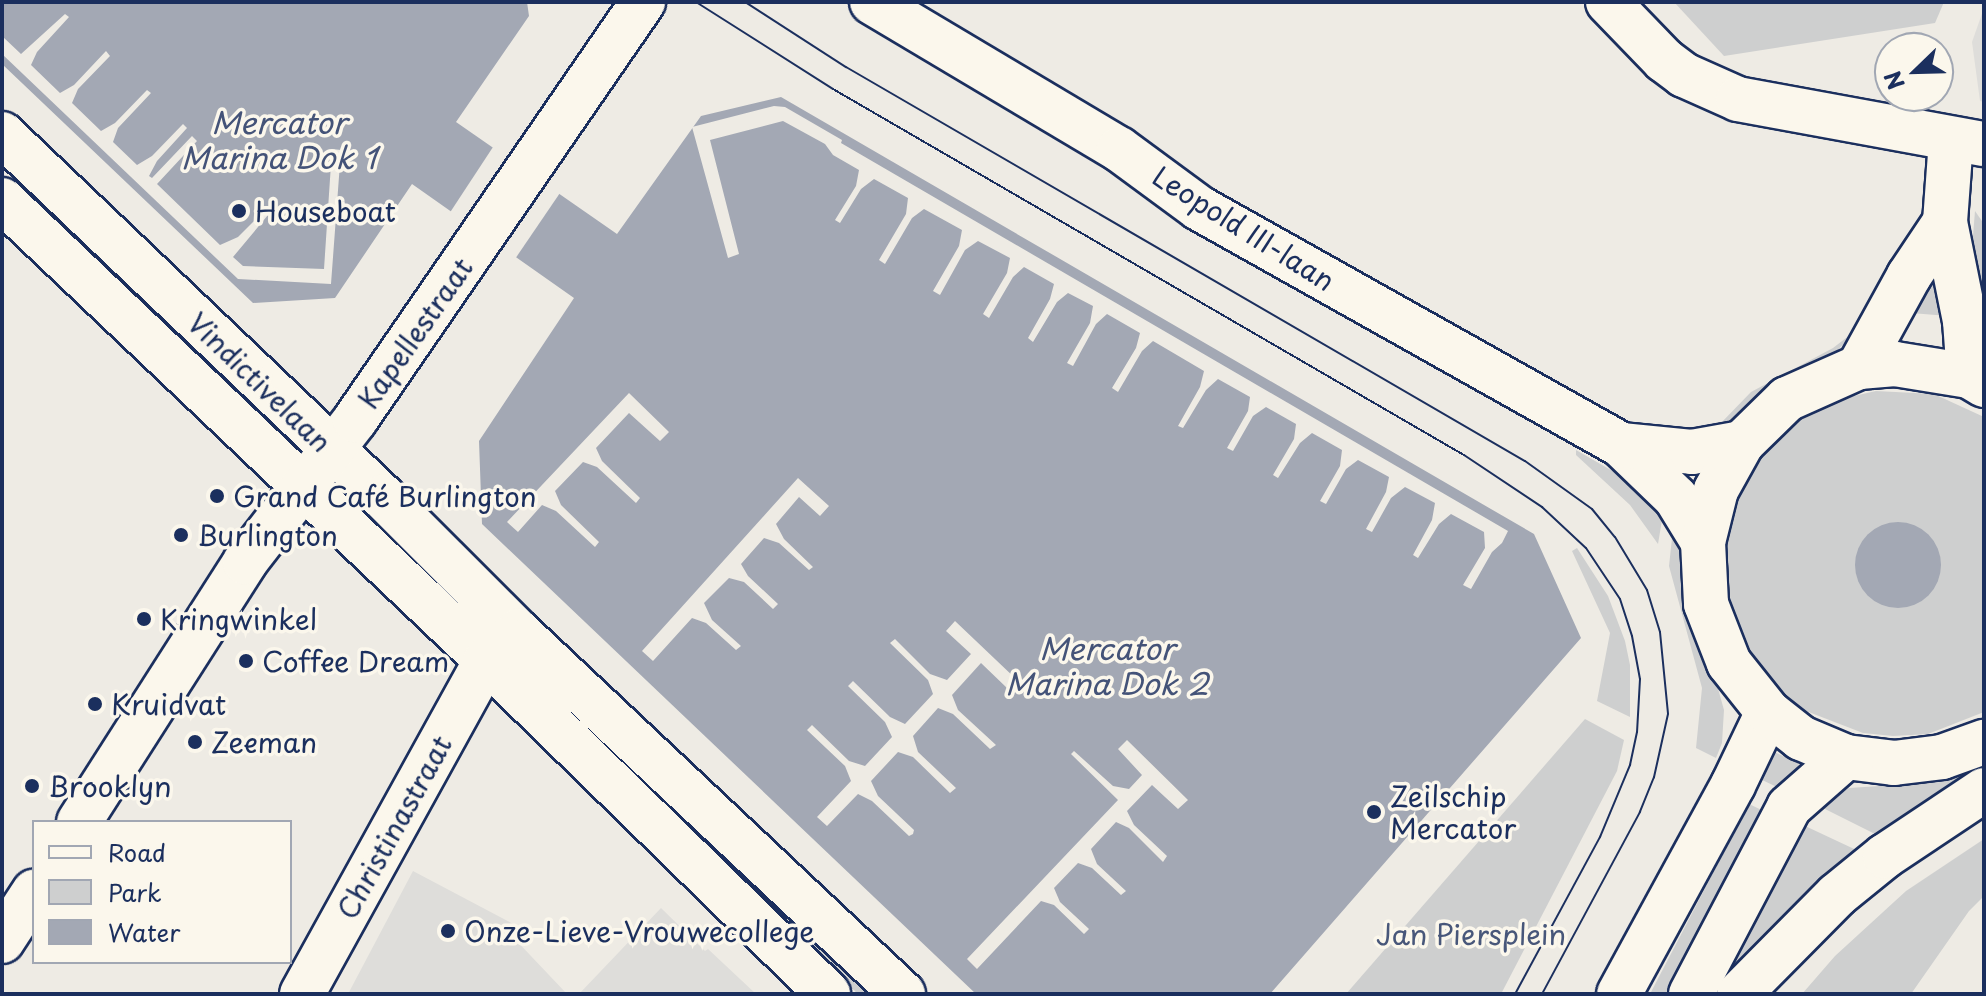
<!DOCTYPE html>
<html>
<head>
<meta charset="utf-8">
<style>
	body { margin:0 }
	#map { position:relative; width:1986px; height:996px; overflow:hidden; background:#eeebe4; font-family:"Playpen Sans",sans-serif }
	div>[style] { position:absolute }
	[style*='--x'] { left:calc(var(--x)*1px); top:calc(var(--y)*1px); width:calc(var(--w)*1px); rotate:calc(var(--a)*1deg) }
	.built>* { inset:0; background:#deddda }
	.green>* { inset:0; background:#cecfcf }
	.water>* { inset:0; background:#a3a8b4 }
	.round { border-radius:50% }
	.pier>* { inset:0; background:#eeebe4 }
	.roads { filter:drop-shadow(2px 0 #1b2f5e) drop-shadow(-2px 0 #1b2f5e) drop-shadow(0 2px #1b2f5e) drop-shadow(0 -2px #1b2f5e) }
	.minor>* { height:44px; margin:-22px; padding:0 22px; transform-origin:22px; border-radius:22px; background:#fbf7ec }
	.major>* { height:44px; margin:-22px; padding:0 22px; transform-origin:22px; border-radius:22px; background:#fbf7ec }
	.tram>* { height:2px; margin:-1px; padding:0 1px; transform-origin:1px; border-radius:1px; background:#1b2f5e }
	.dots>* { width:22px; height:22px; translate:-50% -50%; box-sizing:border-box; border:4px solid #fbf7ec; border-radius:50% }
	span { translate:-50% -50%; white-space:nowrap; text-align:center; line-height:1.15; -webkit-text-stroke:7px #fbf7ec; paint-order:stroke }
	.poi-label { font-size:28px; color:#1b2f5e }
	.left { translate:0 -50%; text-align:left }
	.street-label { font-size:28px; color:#1b2f5e }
	.park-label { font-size:28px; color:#48577a }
	.water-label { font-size:30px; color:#445378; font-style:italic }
	.frame { position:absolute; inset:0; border:4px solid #1b2f5e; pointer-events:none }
	.legend { position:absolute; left:32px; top:820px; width:260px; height:144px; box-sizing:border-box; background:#fbf7ec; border:2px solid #a1a7b3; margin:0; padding:10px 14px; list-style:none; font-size:24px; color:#1b2f5e }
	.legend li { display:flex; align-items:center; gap:16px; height:40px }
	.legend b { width:40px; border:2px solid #a1a7b3 }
	.north { position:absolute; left:1874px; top:32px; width:80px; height:80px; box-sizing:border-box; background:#fbf7ec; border:2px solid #a1a7b3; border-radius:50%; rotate:247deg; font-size:22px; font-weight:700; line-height:32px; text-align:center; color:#1b2f5e }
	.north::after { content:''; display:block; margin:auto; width:28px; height:36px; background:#1b2f5e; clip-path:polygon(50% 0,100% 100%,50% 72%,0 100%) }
</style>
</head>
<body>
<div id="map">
	<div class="built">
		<i style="clip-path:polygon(1984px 8px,1984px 102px,1980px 101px,1972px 42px)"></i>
		<i style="clip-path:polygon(413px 871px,517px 926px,512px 936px,567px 994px,348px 994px)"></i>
		<i style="clip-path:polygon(661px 908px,705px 951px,708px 949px,756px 994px,579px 994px)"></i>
	</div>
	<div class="green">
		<i style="clip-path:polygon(1674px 2px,1944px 2px,1935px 23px,1724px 56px)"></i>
		<i style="clip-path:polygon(1975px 211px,1984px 224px,1984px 321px,1971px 261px)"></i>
		<i style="clip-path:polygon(1939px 271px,1948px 316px,1911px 313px,1932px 273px)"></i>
		<i style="clip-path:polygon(1859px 328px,1831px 357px,1734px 419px,1719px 425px,1751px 392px,1833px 348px)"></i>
		<i style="clip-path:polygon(1876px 391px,1934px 394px,1984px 417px,1984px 712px,1928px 734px,1893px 736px,1863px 733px,1806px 711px,1777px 689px,1747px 652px,1728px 611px,1722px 557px,1731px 509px,1750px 468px,1768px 446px,1800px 418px,1836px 400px)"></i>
		<i style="clip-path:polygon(1576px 450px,1649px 492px,1663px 514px,1658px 544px,1630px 505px,1576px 455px)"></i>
		<i style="clip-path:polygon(1673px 529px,1681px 554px,1682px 588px,1690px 624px,1715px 678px,1724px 710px,1722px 743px,1716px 758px,1696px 748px,1702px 688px,1669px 566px)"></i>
		<i style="clip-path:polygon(1577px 548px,1608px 596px,1625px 641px,1630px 665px,1630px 717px,1597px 701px,1610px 633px,1572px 551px)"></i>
		<i style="clip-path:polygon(524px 668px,664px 802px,724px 842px,884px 994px,858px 994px,520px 672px)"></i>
		<i style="clip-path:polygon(1585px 719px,1624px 740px,1617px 771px,1501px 994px,1346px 994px)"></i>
		<i style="clip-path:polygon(1772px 751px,1797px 762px,1802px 770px,1785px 791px,1758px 778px)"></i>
		<i style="clip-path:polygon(1984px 768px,1984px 777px,1887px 840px,1817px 805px,1849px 788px,1942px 782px)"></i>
		<i style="clip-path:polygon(1749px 804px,1770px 814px,1673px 994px,1650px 994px)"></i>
		<i style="clip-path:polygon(1803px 825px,1867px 855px,1721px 994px,1712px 994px)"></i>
		<i style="clip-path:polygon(1984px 839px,1984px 896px,1969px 911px,1911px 994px,1802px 994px,1835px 956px,1906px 891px)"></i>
	</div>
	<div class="water">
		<i style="clip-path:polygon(2px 2px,527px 2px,529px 16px,456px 122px,617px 234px,701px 116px,781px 97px,1534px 534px,1581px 638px,1270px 994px,976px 994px,482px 524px,479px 441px,574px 298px,412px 184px,335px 298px,253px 303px,2px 64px)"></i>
		<i class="round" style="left:1855px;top:522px;width:86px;height:86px"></i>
	</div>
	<div class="pier">
		<i style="clip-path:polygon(65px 14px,69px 17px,37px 52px,31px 65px,60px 93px,74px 85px,106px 51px,110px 56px,78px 89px,72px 103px,101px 131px,115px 123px,147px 90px,151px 93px,118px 128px,113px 142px,137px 165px,152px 156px,183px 124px,187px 128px,157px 161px,149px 176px,152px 178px,192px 136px,197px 141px,157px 184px,220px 245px,238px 237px,269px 206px,273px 209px,233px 257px,243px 266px,324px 269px,332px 149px,341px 150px,331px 284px,238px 279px,2px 54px,2px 36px,21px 54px)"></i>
		<i style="clip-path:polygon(774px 106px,785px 107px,842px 140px,841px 143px,1508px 531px,1502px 543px,1492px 552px,1471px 589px,1463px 585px,1485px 548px,1484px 532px,1451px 514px,1439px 524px,1418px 558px,1413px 555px,1432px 520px,1435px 503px,1405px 487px,1391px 498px,1372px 532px,1366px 529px,1386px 492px,1389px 477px,1358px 460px,1346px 469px,1326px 504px,1320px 501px,1340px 466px,1342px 450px,1312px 433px,1300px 443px,1278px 478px,1273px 475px,1294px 439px,1296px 424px,1266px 407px,1253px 416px,1233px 451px,1227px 448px,1248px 411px,1250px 397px,1218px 379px,1206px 390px,1183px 428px,1178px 426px,1200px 387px,1204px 371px,1153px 341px,1142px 351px,1118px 392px,1112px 388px,1136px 348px,1140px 333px,1107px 314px,1096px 324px,1073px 366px,1067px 363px,1090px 323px,1093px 306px,1068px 293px,1057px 302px,1033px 342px,1028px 338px,1050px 299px,1054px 284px,1024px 267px,1013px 277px,989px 318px,983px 314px,1007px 273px,1010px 258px,978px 241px,965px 250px,940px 295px,933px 291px,959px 246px,962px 230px,924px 209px,912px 218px,885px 264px,879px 260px,906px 214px,908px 198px,874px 179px,861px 189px,840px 223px,835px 220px,856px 186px,859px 170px,833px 155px,825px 144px,783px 121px,710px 140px,739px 254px,728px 258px,692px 127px)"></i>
		<i style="clip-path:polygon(495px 144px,562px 190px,515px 259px,449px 214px)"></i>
		<i style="clip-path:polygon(629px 393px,669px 432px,660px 441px,629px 413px,596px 448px,602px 461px,640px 498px,636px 503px,597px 467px,583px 462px,555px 491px,561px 505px,599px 542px,595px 547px,556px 511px,542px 505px,518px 532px,507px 522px)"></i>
		<i style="clip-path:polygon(798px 478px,829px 506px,820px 516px,799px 497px,776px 524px,784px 539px,813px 567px,809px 570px,779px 543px,764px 538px,741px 564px,748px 576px,778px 604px,773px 609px,744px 582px,729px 578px,704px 603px,712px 620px,741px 646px,736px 650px,706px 623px,692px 618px,653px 661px,642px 651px)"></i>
		<i style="clip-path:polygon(955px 621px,1016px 679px,1007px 688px,981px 663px,952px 695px,958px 710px,996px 745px,990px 749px,953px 714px,938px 708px,913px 736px,918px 752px,956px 788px,950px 793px,913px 757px,898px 752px,871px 781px,878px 796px,914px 830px,913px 834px,909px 836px,872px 801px,858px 794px,827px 826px,817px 817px,851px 781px,845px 766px,807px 730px,812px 725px,849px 761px,865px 766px,892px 737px,885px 722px,848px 686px,853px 681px,890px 717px,905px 724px,933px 694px,928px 680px,890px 643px,895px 639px,930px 674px,947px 680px,971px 654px,946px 631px)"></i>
		<i style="clip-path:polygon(1127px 740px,1188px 800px,1178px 809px,1152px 785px,1127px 811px,1134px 825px,1167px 856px,1163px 862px,1129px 828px,1116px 822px,1091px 849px,1097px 864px,1126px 891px,1121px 895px,1092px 868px,1078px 863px,1054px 888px,1060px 902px,1089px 929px,1084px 934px,1054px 905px,1041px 901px,977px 969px,967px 959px,1118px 800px,1071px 754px,1074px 751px,1113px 786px,1129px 789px,1142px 775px,1118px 749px)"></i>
	</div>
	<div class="roads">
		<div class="minor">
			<i style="--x:872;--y:2;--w:287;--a:30.8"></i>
			<i style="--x:1119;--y:149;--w:99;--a:36.4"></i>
			<i style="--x:1199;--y:208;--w:484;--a:29.3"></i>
			<i style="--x:1621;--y:445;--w:76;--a:43.9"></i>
			<i style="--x:1676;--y:498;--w:52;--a:58.5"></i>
			<i style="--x:1608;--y:2;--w:81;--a:46"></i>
			<i style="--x:1664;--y:60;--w:25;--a:37"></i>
			<i style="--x:1684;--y:75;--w:59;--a:24"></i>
			<i style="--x:1738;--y:99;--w:250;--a:10.4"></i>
			<i style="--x:2;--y:134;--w:526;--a:43.61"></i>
			<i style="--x:383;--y:497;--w:190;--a:45"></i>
			<i style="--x:517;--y:631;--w:530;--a:43.24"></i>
			<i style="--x:2;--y:200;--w:668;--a:43.54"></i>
			<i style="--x:486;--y:660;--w:478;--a:44.3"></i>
			<i style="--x:1945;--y:222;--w:101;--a:78.6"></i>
			<i style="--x:1965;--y:321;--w:55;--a:85.8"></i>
			<i style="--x:1859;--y:367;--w:104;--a:-61.2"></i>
			<i style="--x:1909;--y:276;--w:65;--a:-56.3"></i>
			<i style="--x:1945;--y:222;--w:82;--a:-85.8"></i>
			<i style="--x:1621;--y:445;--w:71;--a:5.6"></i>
			<i style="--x:1692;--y:452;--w:51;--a:-10.2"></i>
			<i style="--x:79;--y:822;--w:308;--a:-57.4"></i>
			<i style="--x:245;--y:562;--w:180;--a:-52.2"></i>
			<i style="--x:355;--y:420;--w:508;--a:-55.43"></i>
			<i style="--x:2;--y:941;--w:59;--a:-56.9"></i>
			<i style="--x:302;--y:994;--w:381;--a:-61.1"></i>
			<i style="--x:486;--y:660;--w:29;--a:-44"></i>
			<i style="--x:1619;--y:994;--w:238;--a:-61.4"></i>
			<i style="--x:1733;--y:785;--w:81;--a:-64.4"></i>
			<i style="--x:1691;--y:994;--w:211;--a:-62.3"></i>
			<i style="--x:1789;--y:807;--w:76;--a:-41.3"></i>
			<i style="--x:1739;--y:994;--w:139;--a:-45.3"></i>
			<i style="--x:1837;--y:895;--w:62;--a:-39.1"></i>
			<i style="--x:1885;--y:856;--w:119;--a:-33.7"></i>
		</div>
		<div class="major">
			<i style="--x:1984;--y:385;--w:17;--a:-149"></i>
			<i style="--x:1969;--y:376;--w:75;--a:-170.8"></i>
			<i style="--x:1895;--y:364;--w:36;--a:175"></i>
			<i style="--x:1859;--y:367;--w:79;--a:156"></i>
			<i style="--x:1787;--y:399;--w:63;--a:135.6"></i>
			<i style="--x:1742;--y:443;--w:54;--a:119"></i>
			<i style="--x:1716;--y:490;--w:54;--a:104"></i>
			<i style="--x:1703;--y:542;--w:62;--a:87.2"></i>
			<i style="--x:1706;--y:604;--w:63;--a:68.7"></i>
			<i style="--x:1729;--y:663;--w:63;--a:51.5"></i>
			<i style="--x:1768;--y:712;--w:42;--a:38.2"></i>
			<i style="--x:1801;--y:738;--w:49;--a:22.9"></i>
			<i style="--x:1846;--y:757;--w:48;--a:7.1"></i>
			<i style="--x:1894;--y:763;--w:48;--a:-7.1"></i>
			<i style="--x:1942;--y:757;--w:45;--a:-19.7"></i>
		</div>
	</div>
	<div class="tram">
		<i style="--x:696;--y:2;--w:162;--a:32.4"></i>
		<i style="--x:833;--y:89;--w:729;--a:30.12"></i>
		<i style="--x:1464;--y:455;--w:94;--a:33.7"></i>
		<i style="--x:1542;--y:507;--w:60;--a:43"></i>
		<i style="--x:1586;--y:548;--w:61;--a:56.3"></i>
		<i style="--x:1620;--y:599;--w:39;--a:72"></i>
		<i style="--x:1632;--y:636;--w:44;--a:79.5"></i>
		<i style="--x:1640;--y:679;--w:53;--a:93.2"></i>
		<i style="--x:1637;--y:732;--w:34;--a:102"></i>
		<i style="--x:1630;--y:765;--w:78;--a:112.6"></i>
		<i style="--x:1600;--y:837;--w:179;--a:118.4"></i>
		<i style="--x:745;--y:2;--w:120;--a:32.8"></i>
		<i style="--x:846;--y:67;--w:785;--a:30.13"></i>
		<i style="--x:1525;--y:461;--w:82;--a:35.6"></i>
		<i style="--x:1592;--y:509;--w:36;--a:51"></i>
		<i style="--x:1615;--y:537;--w:62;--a:58.9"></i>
		<i style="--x:1647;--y:590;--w:44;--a:72.8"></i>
		<i style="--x:1660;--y:632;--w:82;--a:84.4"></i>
		<i style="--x:1668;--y:714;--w:65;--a:102.5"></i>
		<i style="--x:1654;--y:777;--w:38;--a:112"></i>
		<i style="--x:1640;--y:812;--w:207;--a:118.3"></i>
	</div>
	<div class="dots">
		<i style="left:239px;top:211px;background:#1b2f5e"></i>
		<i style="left:217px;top:496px;background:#1b2f5e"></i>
		<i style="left:181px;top:535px;background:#1b2f5e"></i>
		<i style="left:144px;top:619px;background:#1b2f5e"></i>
		<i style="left:246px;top:661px;background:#1b2f5e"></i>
		<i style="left:95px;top:704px;background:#1b2f5e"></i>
		<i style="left:195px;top:742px;background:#1b2f5e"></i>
		<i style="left:32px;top:786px;background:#1b2f5e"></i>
		<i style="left:1374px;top:812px;background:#1b2f5e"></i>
		<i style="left:448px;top:931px;background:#1b2f5e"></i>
	</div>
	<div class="poi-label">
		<span class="left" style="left:255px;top:211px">Houseboat</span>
		<span class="left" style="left:233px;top:496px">Grand Café Burlington</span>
		<span class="left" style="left:197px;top:535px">Burlington</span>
		<span class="left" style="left:160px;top:619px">Kringwinkel</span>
		<span class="left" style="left:262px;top:661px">Coffee Dream</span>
		<span class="left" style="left:111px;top:704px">Kruidvat</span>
		<span class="left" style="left:211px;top:742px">Zeeman</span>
		<span class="left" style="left:48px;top:786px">Brooklyn</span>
		<span class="left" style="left:1390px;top:812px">Zeilschip<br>Mercator</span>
		<span class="left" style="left:464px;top:931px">Onze-Lieve-Vrouwecollege</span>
	</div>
	<div class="street-label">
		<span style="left:1244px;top:228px;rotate:32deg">Leopold III-laan</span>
		<span style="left:415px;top:333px;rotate:-55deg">Kapellestraat</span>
		<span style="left:260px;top:382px;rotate:44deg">Vindictivelaan</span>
		<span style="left:394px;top:827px;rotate:-61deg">Christinastraat</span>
	</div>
	<div class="park-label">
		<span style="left:1471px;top:934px">Jan Piersplein</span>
	</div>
	<div class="water-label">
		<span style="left:279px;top:139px">Mercator<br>Marina Dok 1</span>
		<span style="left:1107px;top:665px">Mercator<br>Marina Dok 2</span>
	</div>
	<div class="frame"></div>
	<ul class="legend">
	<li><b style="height:10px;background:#fbf7ec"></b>Road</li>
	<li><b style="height:22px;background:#cecfcf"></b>Park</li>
	<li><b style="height:22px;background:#a3a8b4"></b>Water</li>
	</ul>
	<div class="north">N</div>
</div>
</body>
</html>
